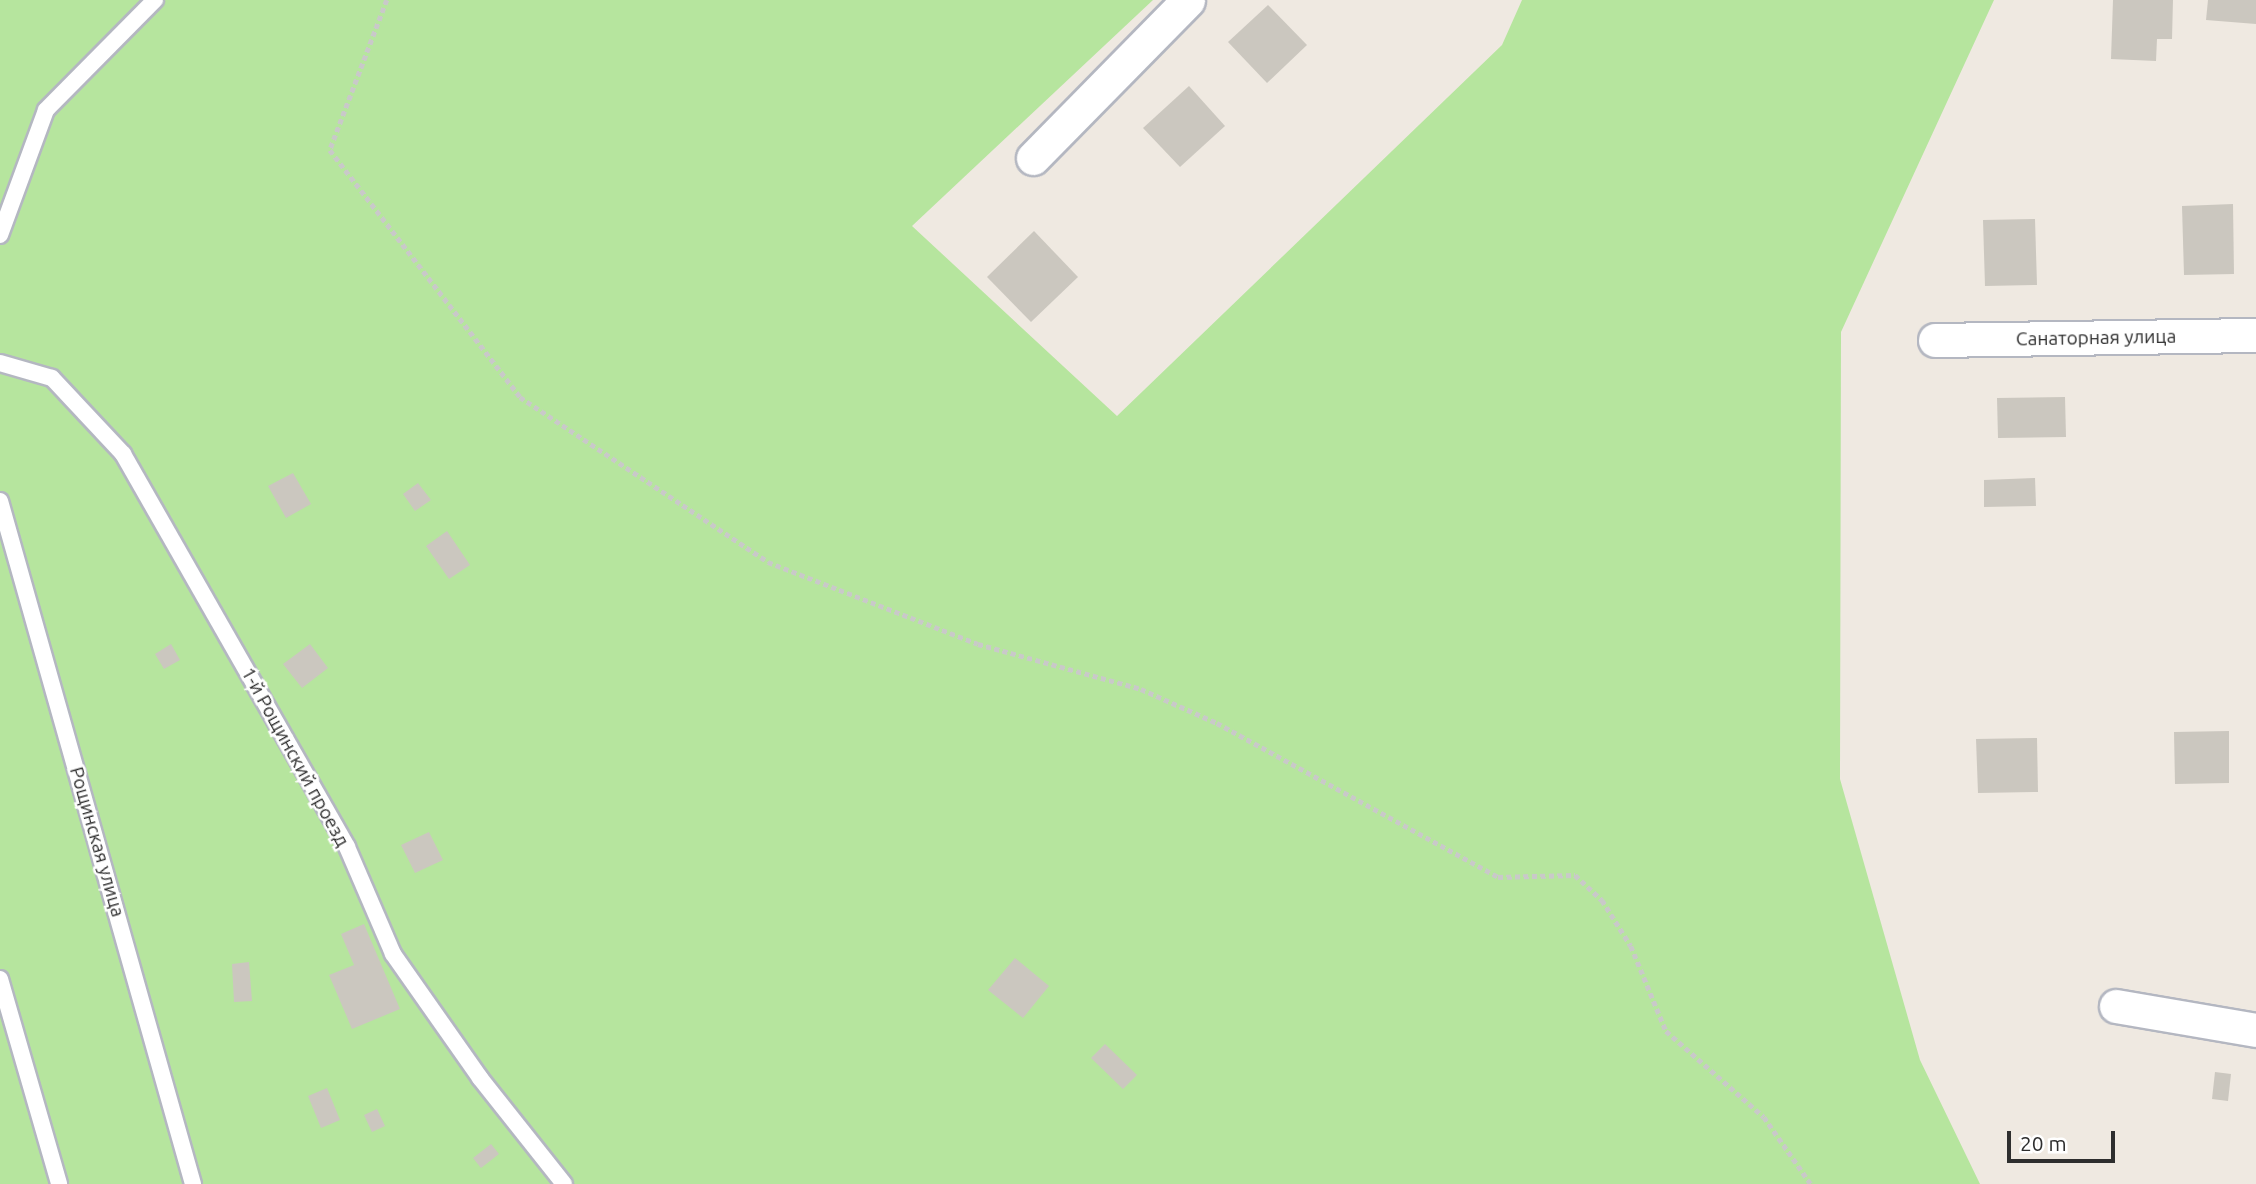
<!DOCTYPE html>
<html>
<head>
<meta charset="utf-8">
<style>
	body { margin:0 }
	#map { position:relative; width:2256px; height:1184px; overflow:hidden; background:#efe9e1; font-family:Ubuntu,sans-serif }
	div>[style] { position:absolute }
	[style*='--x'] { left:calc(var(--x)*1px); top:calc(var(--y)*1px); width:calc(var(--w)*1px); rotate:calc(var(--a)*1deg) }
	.green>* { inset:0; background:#b6e59e }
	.building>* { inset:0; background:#cbc7bf }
	.path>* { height:4.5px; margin-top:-2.25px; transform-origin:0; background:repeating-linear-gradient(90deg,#c9c9c9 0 5px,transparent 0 8.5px) }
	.roads { filter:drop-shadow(2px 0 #b4b7c1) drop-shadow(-2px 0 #b4b7c1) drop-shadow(0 2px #b4b7c1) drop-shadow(0 -2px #b4b7c1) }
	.lane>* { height:16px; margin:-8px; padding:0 8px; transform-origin:8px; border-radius:8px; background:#fff }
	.street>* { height:33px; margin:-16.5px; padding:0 16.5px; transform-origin:16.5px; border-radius:16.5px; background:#fff }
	span { translate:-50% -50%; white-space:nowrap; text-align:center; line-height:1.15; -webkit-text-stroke:5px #fff; paint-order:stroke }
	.street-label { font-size:19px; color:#2e2e2e }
	.scale { position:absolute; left:2007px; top:1131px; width:108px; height:32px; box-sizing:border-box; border:4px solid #2e2e2e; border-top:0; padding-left:9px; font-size:21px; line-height:24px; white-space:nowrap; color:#2e2e2e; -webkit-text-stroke:5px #fff; paint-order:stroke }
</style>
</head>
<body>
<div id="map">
	<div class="green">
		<i style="clip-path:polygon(0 0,1153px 0,912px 226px,1117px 416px,1502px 45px,1522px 0,1994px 0,1841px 332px,1840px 779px,1920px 1060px,1980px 1184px,0 1184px)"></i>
	</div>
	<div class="building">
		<i style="clip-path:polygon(2113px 0,2173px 0,2172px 39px,2157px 39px,2156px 61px,2111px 59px)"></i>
		<i style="clip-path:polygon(2208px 0,2256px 0,2256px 24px,2206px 20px)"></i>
		<i style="clip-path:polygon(1268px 5px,1307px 45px,1267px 83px,1228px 42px)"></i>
		<i style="clip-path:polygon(1189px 86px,1225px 126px,1180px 167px,1143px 128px)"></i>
		<i style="clip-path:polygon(2233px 204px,2234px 274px,2184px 275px,2182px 206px)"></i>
		<i style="clip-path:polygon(2035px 219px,2037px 285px,1985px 286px,1983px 220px)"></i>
		<i style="clip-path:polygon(1034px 231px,1078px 277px,1031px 322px,987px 277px)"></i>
		<i style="clip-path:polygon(2065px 397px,2066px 437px,1998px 438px,1997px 398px)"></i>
		<i style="clip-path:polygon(293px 473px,311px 504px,286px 518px,268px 486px)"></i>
		<i style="clip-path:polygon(2035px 478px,2036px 506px,1984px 507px,1984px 480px)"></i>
		<i style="clip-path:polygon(418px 483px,431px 500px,415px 511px,403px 494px)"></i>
		<i style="clip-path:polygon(447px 531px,470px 565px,449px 579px,426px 546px)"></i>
		<i style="clip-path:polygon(171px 644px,180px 660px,164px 669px,155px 654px)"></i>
		<i style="clip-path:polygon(310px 644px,328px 668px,302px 688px,283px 664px)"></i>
		<i style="clip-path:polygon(2229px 731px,2229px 783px,2175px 784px,2174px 732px)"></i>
		<i style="clip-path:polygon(2037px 738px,2038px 792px,1978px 793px,1976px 739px)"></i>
		<i style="clip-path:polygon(429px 832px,443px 860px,415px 873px,401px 845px)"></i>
		<i style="clip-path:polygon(364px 924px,400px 1009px,352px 1029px,329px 975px,354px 965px,341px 934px)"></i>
		<i style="clip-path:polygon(1015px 958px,1049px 986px,1023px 1018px,988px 990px)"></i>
		<i style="clip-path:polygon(249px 962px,252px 1001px,234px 1002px,232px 964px)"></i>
		<i style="clip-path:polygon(1105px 1044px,1137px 1075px,1123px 1089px,1091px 1058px)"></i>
		<i style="clip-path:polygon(2215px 1072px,2231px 1074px,2228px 1101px,2212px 1099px)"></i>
		<i style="clip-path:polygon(327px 1088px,340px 1120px,321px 1128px,308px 1096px)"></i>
		<i style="clip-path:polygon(377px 1109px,385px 1126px,372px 1132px,364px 1115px)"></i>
		<i style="clip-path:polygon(491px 1144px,499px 1154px,481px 1168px,473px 1158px)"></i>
	</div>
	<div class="path">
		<i style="--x:387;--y:0;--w:160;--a:110.8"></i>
		<i style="--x:330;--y:150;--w:312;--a:52.4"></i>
		<i style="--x:520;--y:397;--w:298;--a:33.6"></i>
		<i style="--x:768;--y:562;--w:225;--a:21.3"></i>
		<i style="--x:978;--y:644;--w:169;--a:15.4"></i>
		<i style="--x:1141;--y:689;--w:83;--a:24.1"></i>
		<i style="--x:1217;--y:723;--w:320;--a:28.7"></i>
		<i style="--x:1498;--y:877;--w:77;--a:-1.5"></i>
		<i style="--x:1575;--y:875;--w:37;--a:43"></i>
		<i style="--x:1602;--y:900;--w:54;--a:57.8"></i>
		<i style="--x:1631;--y:946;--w:92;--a:67.6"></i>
		<i style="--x:1666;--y:1031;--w:130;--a:41.3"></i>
		<i style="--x:1764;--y:1117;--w:82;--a:55"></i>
	</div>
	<div class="roads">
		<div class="lane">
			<i style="--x:0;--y:235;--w:133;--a:-69.8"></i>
			<i style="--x:46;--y:110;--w:155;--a:-45.3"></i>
			<i style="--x:0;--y:363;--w:54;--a:16.1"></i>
			<i style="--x:52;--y:378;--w:104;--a:46.9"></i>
			<i style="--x:123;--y:454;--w:452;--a:60.3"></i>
			<i style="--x:347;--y:847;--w:116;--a:66.7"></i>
			<i style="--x:393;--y:954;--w:151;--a:54.9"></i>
			<i style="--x:480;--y:1078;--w:135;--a:51.6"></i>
			<i style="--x:0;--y:501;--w:710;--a:74.22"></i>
			<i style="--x:0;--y:979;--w:213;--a:73.9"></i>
		</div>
		<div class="street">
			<i style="--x:1033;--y:158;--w:221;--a:-45.5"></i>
			<i style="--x:1935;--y:340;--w:321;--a:-0.9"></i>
			<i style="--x:2116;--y:1006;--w:142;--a:9.7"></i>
		</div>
	</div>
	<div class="street-label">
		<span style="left:2096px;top:338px;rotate:-1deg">Санаторная улица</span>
		<span style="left:295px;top:757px;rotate:61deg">1-й Рощинский проезд</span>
		<span style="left:97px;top:842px;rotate:74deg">Рощинская улица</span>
	</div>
	<div class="scale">20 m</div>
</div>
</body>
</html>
